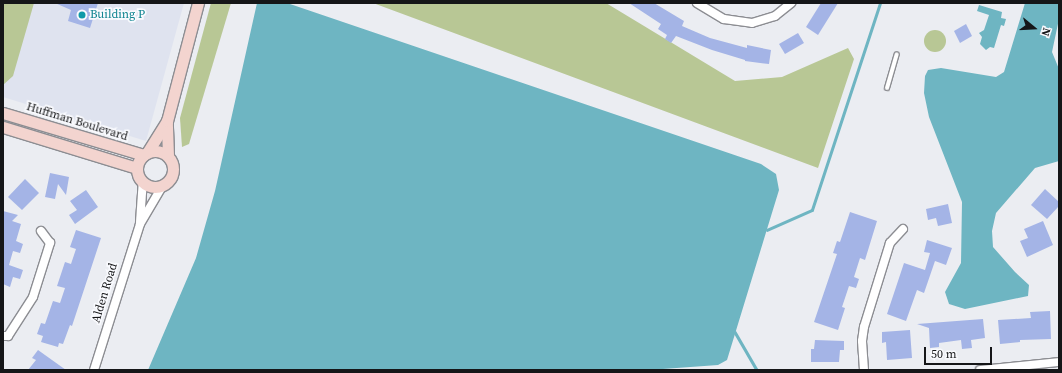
<!DOCTYPE html>
<html>
<head>
<meta charset="utf-8">
<style>
	body { margin:0 }
	#map { position:relative; width:1062px; height:373px; overflow:hidden; background:#ebedf2; font-family:"Source Serif 4",serif }
	div>[style] { position:absolute }
	[style*='--x'] { left:calc(var(--x)*1px); top:calc(var(--y)*1px); width:calc(var(--w)*1px); rotate:calc(var(--a)*1deg) }
	.built>* { inset:0; background:#dfe3ef }
	.green>* { inset:0; background:#b8c795 }
	.round { border-radius:50% }
	.water>* { inset:0; background:#6eb5c2 }
	.stream>* { height:2.5px; margin:-1.25px; padding:0 1.25px; transform-origin:1.25px; border-radius:1.25px; background:#6eb5c2 }
	.building>* { inset:0; background:#a4b4e6 }
	.roads { filter:drop-shadow(1px 0 #8c8d92) drop-shadow(-1px 0 #8c8d92) drop-shadow(0 1px #8c8d92) drop-shadow(0 -1px #8c8d92) }
	.lane>* { height:4px; margin:-2px; padding:0 2px; transform-origin:2px; border-radius:2px; background:#fff }
	.street>* { height:8px; margin:-4px; padding:0 4px; transform-origin:4px; border-radius:4px; background:#fff }
	.secondary>* { height:11px; margin:-5.5px; padding:0 5.5px; transform-origin:5.5px; border-radius:5.5px; background:#f3d4cf }
	.secondary>.ring { margin:-5.5px; padding:0; box-sizing:content-box; background:none; border:11px solid #f3d4cf; border-radius:50% }
	.dots>* { width:11px; height:11px; translate:-50% -50%; box-sizing:border-box; border:2px solid #f9fafe; border-radius:50% }
	span { translate:-50% -50%; white-space:nowrap; text-align:center; line-height:1.15; -webkit-text-stroke:3.5px #f9fafe; paint-order:stroke }
	.culture-label { font-size:12px; color:#0d838f }
	.left { translate:0 -50%; text-align:left }
	.street-label { font-size:12px; color:#151618 }
	.frame { position:absolute; inset:0; border:4px solid #151618; pointer-events:none }
	.north { position:absolute; left:1014px; top:8px; width:40px; height:40px; -webkit-text-stroke:3px #f9fafe; paint-order:stroke; rotate:108deg; font-size:11px; font-weight:700; line-height:16px; text-align:center; color:#151618 }
	.north::after { content:''; display:block; margin:auto; width:14px; height:18px; background:#151618; clip-path:polygon(50% 0,100% 100%,50% 72%,0 100%) }
	.scale { position:absolute; left:924px; top:347px; width:68px; height:18px; box-sizing:border-box; border:2px solid #151618; border-top:0; padding-left:5px; font-size:12px; line-height:14px; white-space:nowrap; color:#151618; -webkit-text-stroke:3px #f9fafe; paint-order:stroke }
</style>
</head>
<body>
<div id="map">
	<div class="built">
		<i style="clip-path:polygon(3px 3px,184px 3px,146px 141px,3px 97px)"></i>
	</div>
	<div class="green">
		<i style="clip-path:polygon(3px 3px,34px 3px,13px 76px,3px 85px)"></i>
		<i style="clip-path:polygon(211px 3px,231px 3px,189px 144px,182px 147px,180px 118px)"></i>
		<i style="clip-path:polygon(373px 3px,606px 3px,735px 81px,782px 77px,848px 48px,854px 59px,818px 168px)"></i>
		<i class="round" style="left:924px;top:30px;width:22px;height:22px"></i>
	</div>
	<div class="water">
		<i style="clip-path:polygon(257px 3px,290px 4px,761px 164px,776px 174px,779px 190px,727px 360px,718px 365px,649px 370px,148px 370px,196px 258px,215px 191px)"></i>
		<i style="clip-path:polygon(1025px 3px,1059px 3px,1059px 19px,1052px 52px,1059px 69px,1059px 161px,1035px 168px,996px 213px,992px 231px,993px 247px,1015px 272px,1029px 285px,1028px 296px,965px 309px,949px 304px,945px 292px,961px 263px,962px 202px,929px 117px,924px 93px,925px 76px,928px 70px,941px 68px,996px 77px,1004px 72px)"></i>
		<i style="clip-path:polygon(979px 5px,1002px 12px,1001px 18px,1006px 19px,1004px 26px,1001px 25px,994px 48px,990px 47px,986px 50px,980px 44px,982px 37px,979px 33px,984px 30px,989px 15px,977px 11px)"></i>
	</div>
	<div class="stream">
		<i style="--x:767;--y:230;--w:49;--a:-24"></i>
		<i style="--x:812;--y:210;--w:218;--a:-71.8"></i>
		<i style="--x:735;--y:332;--w:44;--a:59.9"></i>
	</div>
	<div class="building">
		<i style="clip-path:polygon(55px 3px,98px 3px,90px 28px,68px 21px,71px 10px)"></i>
		<i style="clip-path:polygon(629px 3px,654px 3px,684px 21px,682px 26px,710px 38px,747px 48px,747px 45px,771px 50px,769px 64px,745px 61px,745px 60px,712px 50px,676px 36px,671px 43px,665px 39px,667px 35px,658px 29px,661px 24px)"></i>
		<i style="clip-path:polygon(821px 3px,838px 3px,818px 35px,806px 27px)"></i>
		<i style="clip-path:polygon(966px 24px,972px 36px,960px 43px,954px 31px)"></i>
		<i style="clip-path:polygon(798px 33px,804px 43px,785px 54px,779px 44px)"></i>
		<i style="clip-path:polygon(50px 173px,69px 177px,66px 195px,58px 184px,55px 199px,45px 197px)"></i>
		<i style="clip-path:polygon(25px 179px,39px 193px,22px 210px,8px 197px)"></i>
		<i style="clip-path:polygon(1045px 189px,1059px 202px,1059px 206px,1047px 219px,1031px 205px)"></i>
		<i style="clip-path:polygon(86px 190px,98px 207px,75px 224px,69px 215px,77px 210px,70px 201px)"></i>
		<i style="clip-path:polygon(948px 204px,952px 223px,938px 226px,936px 218px,928px 220px,926px 209px)"></i>
		<i style="clip-path:polygon(3px 211px,18px 215px,12px 221px,21px 224px,16px 241px,23px 244px,20px 253px,13px 251px,9px 265px,23px 270px,20px 279px,13px 277px,10px 287px,3px 284px)"></i>
		<i style="clip-path:polygon(850px 212px,877px 221px,865px 260px,860px 258px,854px 277px,859px 279px,856px 288px,849px 286px,842px 307px,845px 308px,838px 330px,814px 322px,837px 254px,833px 253px,837px 241px,840px 242px)"></i>
		<i style="clip-path:polygon(1043px 221px,1053px 245px,1027px 257px,1020px 241px,1028px 238px,1024px 229px)"></i>
		<i style="clip-path:polygon(76px 230px,101px 238px,72px 326px,70px 325px,63px 344px,59px 343px,58px 347px,41px 342px,43px 336px,37px 334px,41px 323px,45px 324px,53px 301px,60px 303px,65px 288px,57px 286px,65px 262px,71px 264px,76px 249px,70px 247px)"></i>
		<i style="clip-path:polygon(927px 240px,952px 248px,946px 265px,935px 261px,924px 293px,917px 290px,906px 321px,887px 314px,904px 263px,925px 270px,930px 253px,924px 252px)"></i>
		<i style="clip-path:polygon(1050px 311px,1051px 339px,1020px 340px,1020px 342px,1000px 344px,998px 320px,1031px 318px,1030px 312px)"></i>
		<i style="clip-path:polygon(983px 319px,985px 338px,971px 340px,972px 348px,962px 349px,961px 340px,939px 343px,939px 347px,930px 348px,929px 328px,917px 324px)"></i>
		<i style="clip-path:polygon(910px 330px,912px 358px,887px 360px,886px 342px,882px 343px,882px 332px)"></i>
		<i style="clip-path:polygon(815px 340px,844px 341px,844px 350px,840px 350px,839px 362px,811px 362px,811px 349px,814px 349px)"></i>
		<i style="clip-path:polygon(38px 350px,66px 370px,28px 370px,36px 360px,32px 358px)"></i>
	</div>
	<div class="roads">
		<div class="lane">
			<i style="--x:887;--y:88;--w:35;--a:-74"></i>
		</div>
		<div class="street">
			<i style="--x:697;--y:3;--w:31;--a:31"></i>
			<i style="--x:724;--y:19;--w:28;--a:8"></i>
			<i style="--x:752;--y:23;--w:24;--a:-17"></i>
			<i style="--x:775;--y:16;--w:21;--a:-39"></i>
			<i style="--x:140;--y:222;--w:39;--a:-86"></i>
			<i style="--x:3;--y:336;--w:5;--a:0"></i>
			<i style="--x:8;--y:336;--w:46;--a:-57.3"></i>
			<i style="--x:33;--y:297;--w:57;--a:-72.5"></i>
			<i style="--x:50;--y:243;--w:15;--a:-127"></i>
			<i style="--x:94;--y:370;--w:153;--a:-72.5"></i>
			<i style="--x:140;--y:224;--w:45;--a:-59.5"></i>
			<i style="--x:864;--y:370;--w:29;--a:-94"></i>
			<i style="--x:862;--y:341;--w:14;--a:-82"></i>
			<i style="--x:864;--y:327;--w:88;--a:-72.8"></i>
			<i style="--x:890;--y:243;--w:19;--a:-47"></i>
			<i style="--x:980;--y:370;--w:79;--a:-5.8"></i>
		</div>
		<div class="secondary">
			<i style="--x:3;--y:113;--w:147;--a:16.6"></i>
			<i style="--x:3;--y:127;--w:140;--a:17"></i>
			<i class="ring" style="left:137px;top:151px;width:25px;height:25px"></i>
			<i style="--x:147;--y:153;--w:38;--a:-58"></i>
			<i style="--x:168;--y:156;--w:35;--a:-92"></i>
			<i style="--x:167;--y:121;--w:122;--a:-75.3"></i>
		</div>
	</div>
	<div class="dots">
		<i style="left:82px;top:15px;background:#0f9aa8"></i>
	</div>
	<div class="culture-label">
		<span class="left" style="left:90px;top:15px">Building P</span>
	</div>
	<div class="street-label">
		<span style="left:77px;top:122px;rotate:17deg">Huffman Boulevard</span>
		<span style="left:105px;top:293px;rotate:-73deg">Alden Road</span>
	</div>
	<div class="frame"></div>
	<div class="north">N</div>
	<div class="scale">50 m</div>
</div>
</body>
</html>
